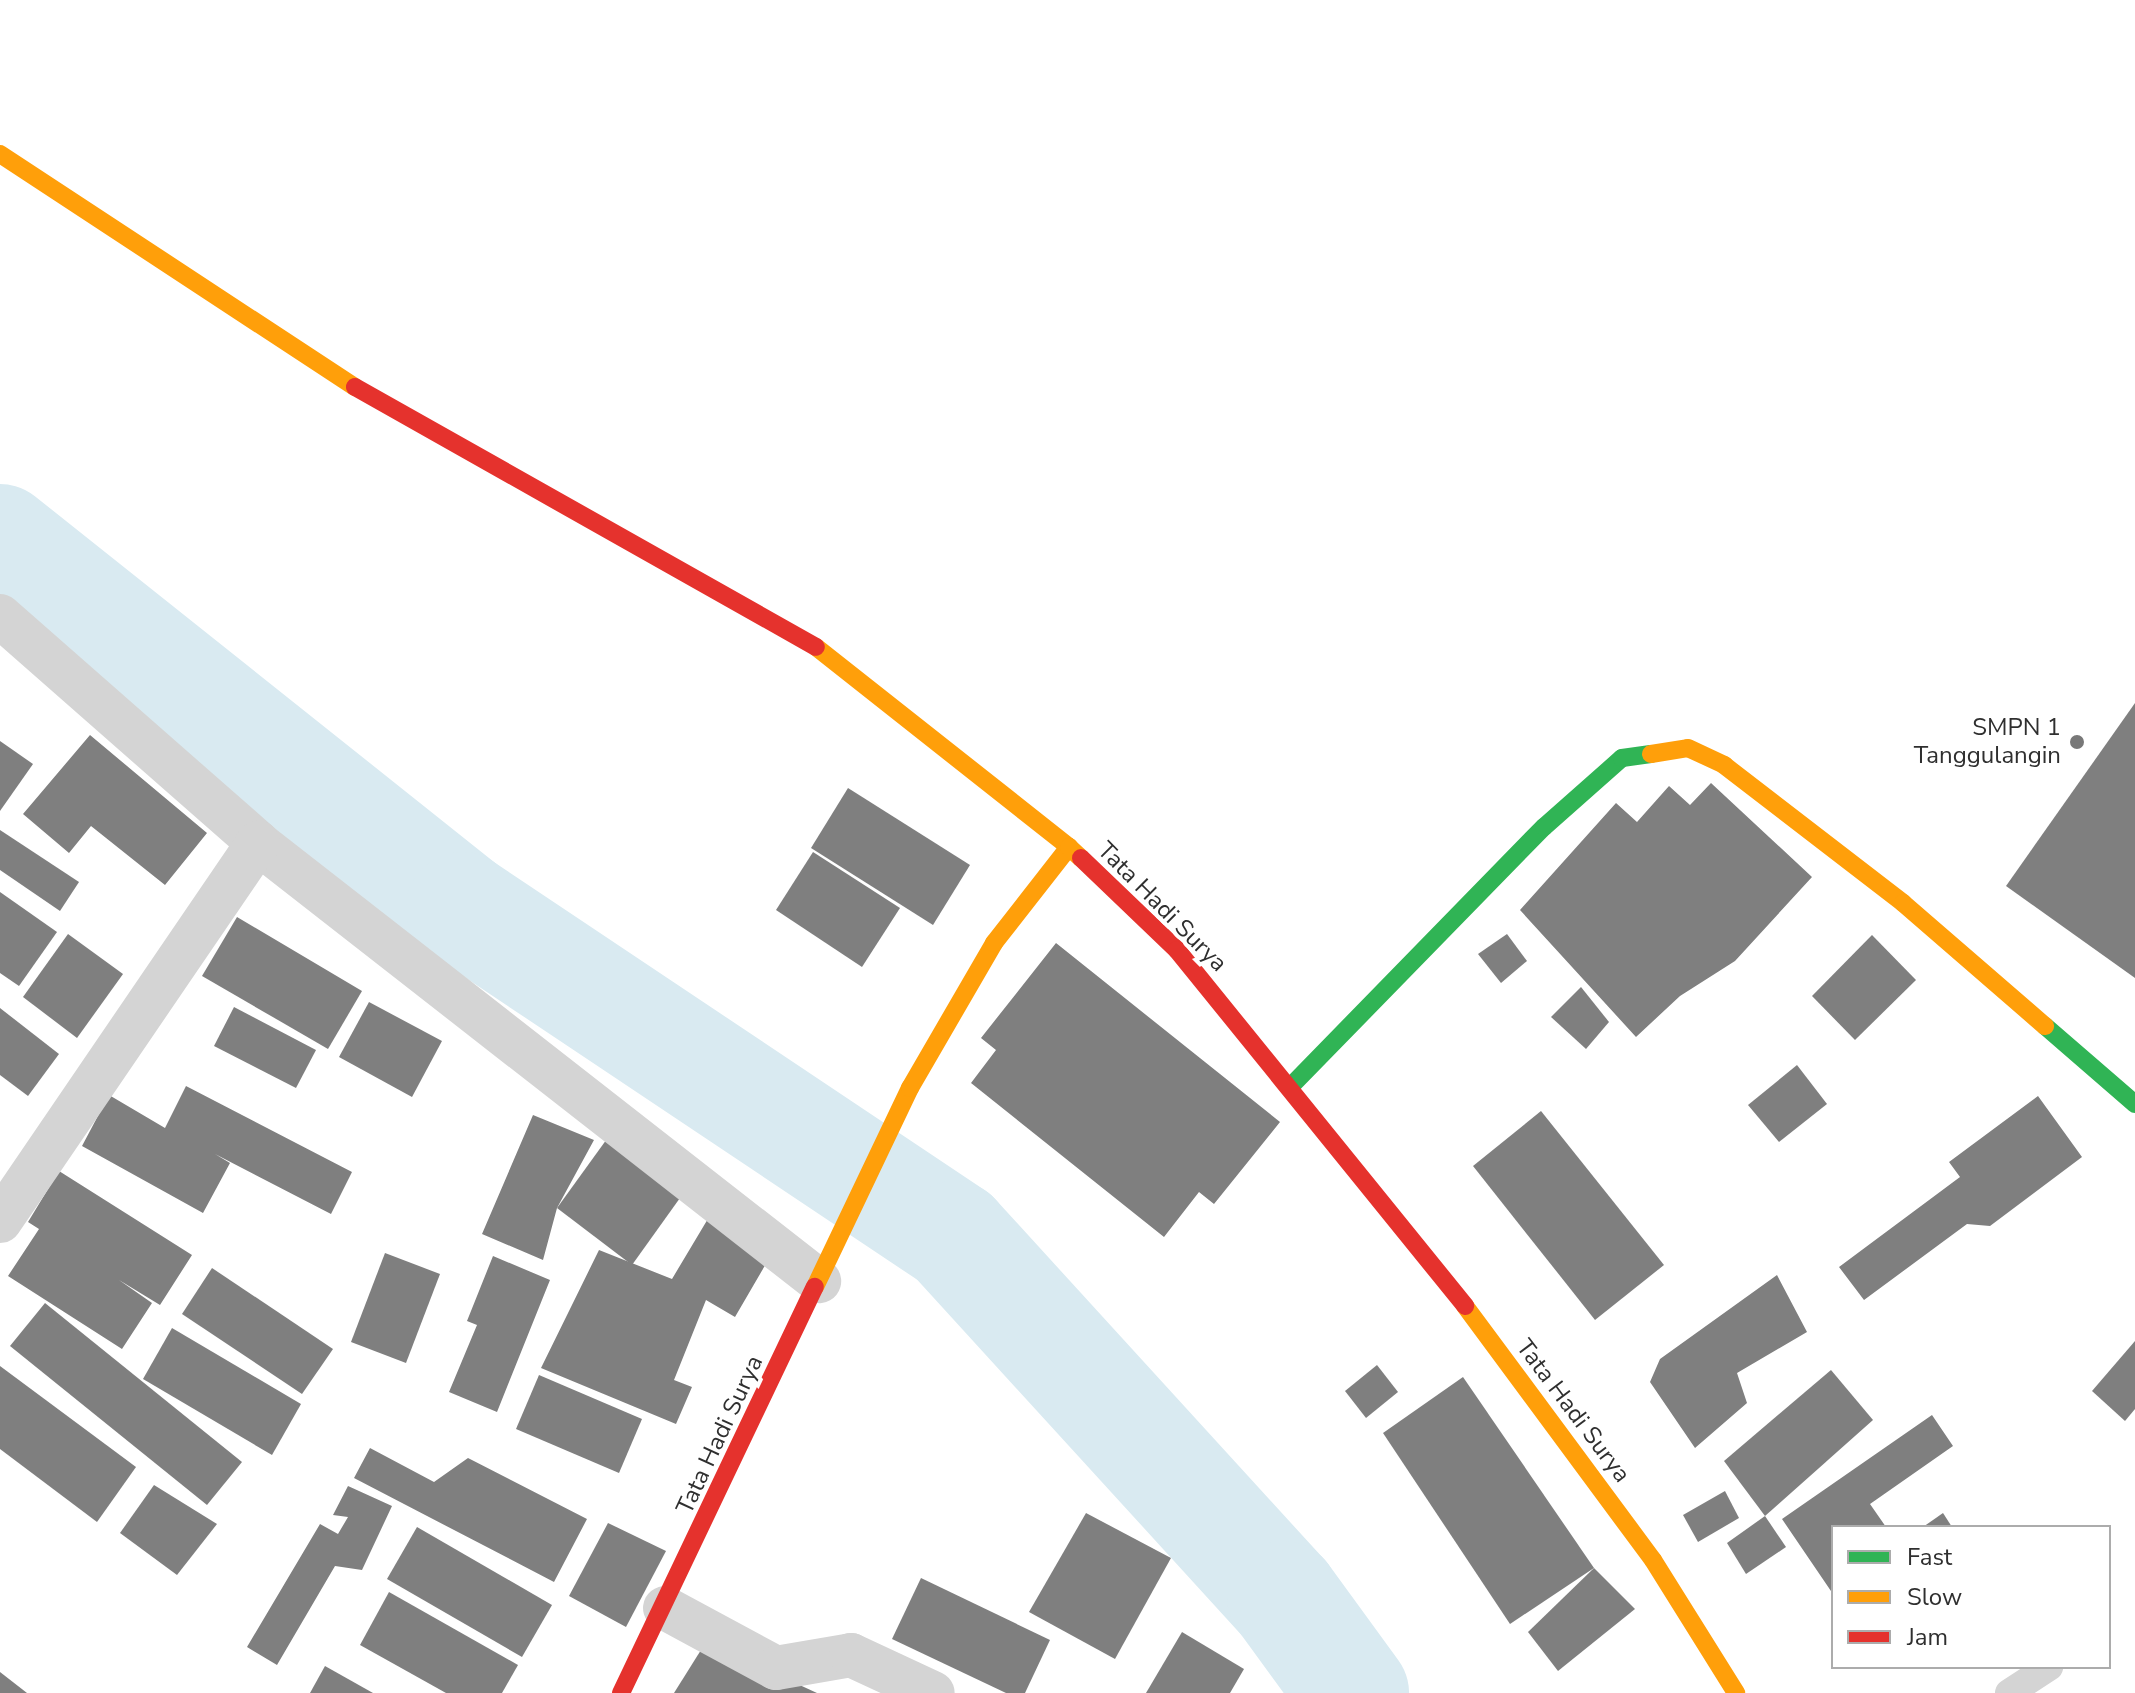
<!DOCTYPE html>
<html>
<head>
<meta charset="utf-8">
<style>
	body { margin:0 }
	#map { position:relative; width:2135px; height:1693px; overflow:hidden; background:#fff; font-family:"Nunito Sans",sans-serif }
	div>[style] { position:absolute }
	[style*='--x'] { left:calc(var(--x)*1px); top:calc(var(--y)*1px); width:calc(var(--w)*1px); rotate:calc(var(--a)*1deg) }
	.river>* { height:112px; margin:-56px; padding:0 56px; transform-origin:56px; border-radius:56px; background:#d9eaf1 }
	.building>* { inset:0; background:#7f7f7f }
	.lane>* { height:28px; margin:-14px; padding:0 14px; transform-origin:14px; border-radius:14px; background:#d4d4d4 }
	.street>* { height:44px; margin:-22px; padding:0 22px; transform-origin:22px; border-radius:22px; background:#d4d4d4 }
	.fast>* { height:18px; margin:-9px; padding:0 9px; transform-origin:9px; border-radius:9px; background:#30b455 }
	.slow>* { height:18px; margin:-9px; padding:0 9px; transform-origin:9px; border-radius:9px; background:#ff9f0a }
	.jam>* { height:18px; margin:-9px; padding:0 9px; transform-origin:9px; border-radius:9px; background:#e5322d }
	.dots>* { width:22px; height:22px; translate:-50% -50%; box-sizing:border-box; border:4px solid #fff; border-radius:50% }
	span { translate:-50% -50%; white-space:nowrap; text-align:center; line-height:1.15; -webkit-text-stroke:8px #fff; paint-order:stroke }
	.poi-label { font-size:24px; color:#2f2f2f }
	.right { translate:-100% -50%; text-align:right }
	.street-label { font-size:24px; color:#2f2f2f }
	.legend { position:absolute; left:1831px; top:1525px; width:280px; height:144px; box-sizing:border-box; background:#fff; border:2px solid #acacac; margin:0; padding:10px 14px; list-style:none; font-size:24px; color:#2f2f2f }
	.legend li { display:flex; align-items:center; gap:16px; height:40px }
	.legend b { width:40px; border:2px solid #acacac }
</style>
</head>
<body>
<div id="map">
	<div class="river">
		<i style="--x:0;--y:540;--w:591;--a:38.54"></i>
		<i style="--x:462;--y:908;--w:592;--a:33.77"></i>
		<i style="--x:954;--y:1237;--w:488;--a:47.6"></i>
		<i style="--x:1283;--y:1597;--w:119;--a:53.9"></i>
	</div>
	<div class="building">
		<i style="clip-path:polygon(2135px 703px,2135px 978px,2006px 886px)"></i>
		<i style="clip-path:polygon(90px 735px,207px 833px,165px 885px,91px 826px,69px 853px,23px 814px)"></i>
		<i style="clip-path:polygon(0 741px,33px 764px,0 811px)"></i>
		<i style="clip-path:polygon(1711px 783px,1812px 877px,1735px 961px,1680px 996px,1636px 1037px,1520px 910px,1616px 803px,1637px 822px,1669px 786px,1690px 805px)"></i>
		<i style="clip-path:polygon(848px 788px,970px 865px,933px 925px,811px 848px)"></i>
		<i style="clip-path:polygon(0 830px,79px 882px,60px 911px,0 870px)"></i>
		<i style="clip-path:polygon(813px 852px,900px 908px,862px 967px,776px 910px)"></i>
		<i style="clip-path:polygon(0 892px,57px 932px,19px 986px,0 973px)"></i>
		<i style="clip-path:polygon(237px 917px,362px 991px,328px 1049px,202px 976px)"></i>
		<i style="clip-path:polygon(68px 934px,123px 974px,77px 1038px,23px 997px)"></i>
		<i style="clip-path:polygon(1507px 934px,1527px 961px,1501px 983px,1478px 954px)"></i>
		<i style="clip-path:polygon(1872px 935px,1916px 980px,1855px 1040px,1812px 996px)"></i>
		<i style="clip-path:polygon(1056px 943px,1280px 1122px,1214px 1204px,1199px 1192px,1164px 1237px,971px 1083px,996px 1050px,981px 1038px)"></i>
		<i style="clip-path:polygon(1581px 987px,1609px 1022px,1586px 1049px,1551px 1017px)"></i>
		<i style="clip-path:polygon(369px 1002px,442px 1041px,412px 1097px,339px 1057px)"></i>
		<i style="clip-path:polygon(234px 1007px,316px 1050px,296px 1088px,214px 1046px)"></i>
		<i style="clip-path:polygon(0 1008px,59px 1054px,28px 1096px,0 1075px)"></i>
		<i style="clip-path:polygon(1797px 1065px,1827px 1104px,1779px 1142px,1748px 1105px)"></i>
		<i style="clip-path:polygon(186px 1086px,352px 1172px,331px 1214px,215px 1154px,230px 1163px,203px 1213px,82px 1146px,109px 1095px,165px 1128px)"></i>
		<i style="clip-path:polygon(2038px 1096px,2082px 1157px,1990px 1226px,1967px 1224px,1864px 1300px,1839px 1267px,1960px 1177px,1949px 1162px)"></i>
		<i style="clip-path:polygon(1541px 1111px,1664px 1265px,1595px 1320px,1473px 1166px)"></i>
		<i style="clip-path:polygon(533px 1115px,594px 1140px,557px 1208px,543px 1260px,482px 1234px)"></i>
		<i style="clip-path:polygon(617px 1125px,690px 1184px,632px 1265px,557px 1208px)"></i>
		<i style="clip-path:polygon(59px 1171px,192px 1255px,160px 1305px,119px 1280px,152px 1303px,122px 1349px,8px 1276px,39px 1229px,28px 1222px)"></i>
		<i style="clip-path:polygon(715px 1207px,774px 1250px,735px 1317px,706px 1300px,674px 1380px,692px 1387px,676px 1424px,541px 1368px,599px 1250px,672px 1279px)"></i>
		<i style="clip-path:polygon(385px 1253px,440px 1274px,406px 1363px,351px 1342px)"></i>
		<i style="clip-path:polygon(493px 1256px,550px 1280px,497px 1412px,449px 1392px,477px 1325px,467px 1321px)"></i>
		<i style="clip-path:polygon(212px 1268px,333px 1349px,302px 1394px,182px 1314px)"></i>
		<i style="clip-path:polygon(1777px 1275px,1807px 1332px,1737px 1373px,1747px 1403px,1695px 1448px,1650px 1382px,1660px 1359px)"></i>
		<i style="clip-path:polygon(45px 1303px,242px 1462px,207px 1505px,10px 1346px)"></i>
		<i style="clip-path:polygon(172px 1328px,301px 1404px,272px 1455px,143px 1379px)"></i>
		<i style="clip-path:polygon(2135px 1341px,2135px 1409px,2125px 1421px,2092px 1391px)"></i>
		<i style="clip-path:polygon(1377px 1365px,1398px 1392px,1366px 1418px,1345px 1391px)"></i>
		<i style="clip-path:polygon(0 1366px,136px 1467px,97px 1522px,0 1449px)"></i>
		<i style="clip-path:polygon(1831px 1370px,1873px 1420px,1765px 1516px,1724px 1461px)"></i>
		<i style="clip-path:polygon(539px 1375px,642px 1419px,619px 1473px,516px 1429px)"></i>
		<i style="clip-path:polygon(1463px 1377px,1594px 1568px,1510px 1624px,1383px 1433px)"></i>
		<i style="clip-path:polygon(1932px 1415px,1953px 1446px,1870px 1504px,1886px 1527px,1833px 1527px,1833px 1594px,1782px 1519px)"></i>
		<i style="clip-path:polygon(370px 1448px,434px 1482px,468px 1458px,587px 1519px,554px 1582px,354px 1478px)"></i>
		<i style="clip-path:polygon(154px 1485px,217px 1524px,177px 1575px,120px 1533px)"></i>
		<i style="clip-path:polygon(348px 1486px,392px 1506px,362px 1570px,335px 1566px,277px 1665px,247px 1647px,320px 1524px,338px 1534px,348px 1517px,333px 1515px)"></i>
		<i style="clip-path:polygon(1725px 1491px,1739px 1518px,1698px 1542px,1683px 1515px)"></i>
		<i style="clip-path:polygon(1086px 1513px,1171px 1558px,1115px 1659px,1029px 1612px)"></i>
		<i style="clip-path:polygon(1943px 1513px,1952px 1527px,1923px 1527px)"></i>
		<i style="clip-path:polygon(1765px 1516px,1786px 1547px,1746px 1574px,1727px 1543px)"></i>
		<i style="clip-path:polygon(608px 1523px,666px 1551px,626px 1627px,569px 1596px)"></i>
		<i style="clip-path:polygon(417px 1527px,552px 1605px,522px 1657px,387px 1579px)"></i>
		<i style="clip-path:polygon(1594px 1568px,1635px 1609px,1558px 1671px,1528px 1632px)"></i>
		<i style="clip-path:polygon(921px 1578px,1050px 1640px,1025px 1693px,1006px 1693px,892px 1639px)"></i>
		<i style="clip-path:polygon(389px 1592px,518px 1665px,502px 1693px,446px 1693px,360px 1645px)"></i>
		<i style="clip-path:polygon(1182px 1632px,1244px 1669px,1230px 1693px,1146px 1693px)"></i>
		<i style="clip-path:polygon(706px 1642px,817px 1693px,674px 1693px)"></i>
		<i style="clip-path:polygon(325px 1666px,373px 1693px,310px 1693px)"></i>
		<i style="clip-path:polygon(0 1672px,27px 1693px,0 1693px)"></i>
	</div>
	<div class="lane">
		<i style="--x:2009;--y:1693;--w:48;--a:-33"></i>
	</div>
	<div class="street">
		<i style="--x:0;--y:616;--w:344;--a:41.3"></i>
		<i style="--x:258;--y:843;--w:712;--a:37.98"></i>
		<i style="--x:0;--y:1221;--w:458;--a:-55.7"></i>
		<i style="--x:665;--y:1608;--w:126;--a:28.4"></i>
		<i style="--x:776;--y:1668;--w:76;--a:-9.8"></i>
		<i style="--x:851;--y:1655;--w:90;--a:24.9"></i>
	</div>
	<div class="fast">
		<i style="--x:2045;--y:1026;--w:119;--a:40.9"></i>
		<i style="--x:1291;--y:1086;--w:362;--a:-45.7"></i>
		<i style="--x:1544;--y:827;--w:104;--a:-41.5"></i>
		<i style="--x:1622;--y:758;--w:29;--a:-8"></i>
	</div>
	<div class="slow">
		<i style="--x:0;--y:154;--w:425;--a:33.3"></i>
		<i style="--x:816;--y:647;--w:323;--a:38.3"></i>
		<i style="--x:1651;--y:754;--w:37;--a:-9"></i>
		<i style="--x:1688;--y:748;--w:40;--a:25"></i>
		<i style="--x:1724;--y:765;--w:226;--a:37.6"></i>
		<i style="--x:1903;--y:903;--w:188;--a:40.9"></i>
		<i style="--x:815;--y:1287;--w:221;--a:-64.5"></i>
		<i style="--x:910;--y:1088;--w:168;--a:-59.9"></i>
		<i style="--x:994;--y:943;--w:122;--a:-52"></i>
		<i style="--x:1069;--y:847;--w:16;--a:43"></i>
		<i style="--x:1465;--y:1306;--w:316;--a:53.5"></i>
		<i style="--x:1653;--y:1560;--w:157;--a:58"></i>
	</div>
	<div class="jam">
		<i style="--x:355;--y:387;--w:529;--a:29.42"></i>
		<i style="--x:1081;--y:858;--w:133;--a:43.8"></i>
		<i style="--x:1177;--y:950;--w:458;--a:51"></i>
		<i style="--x:621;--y:1693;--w:450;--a:-64.5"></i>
	</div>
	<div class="dots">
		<i style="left:2077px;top:742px;background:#787878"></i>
	</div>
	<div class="poi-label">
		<span class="right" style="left:2061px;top:742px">SMPN 1<br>Tanggulangin</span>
	</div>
	<div class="street-label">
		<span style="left:1162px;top:907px;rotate:45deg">Tata Hadi Surya</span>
		<span style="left:1573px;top:1411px;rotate:53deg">Tata Hadi Surya</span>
		<span style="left:720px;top:1435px;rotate:-65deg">Tata Hadi Surya</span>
	</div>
	<ul class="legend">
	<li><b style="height:10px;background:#30b455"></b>Fast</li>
	<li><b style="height:10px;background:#ff9f0a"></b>Slow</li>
	<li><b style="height:10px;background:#e5322d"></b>Jam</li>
	</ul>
</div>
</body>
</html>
